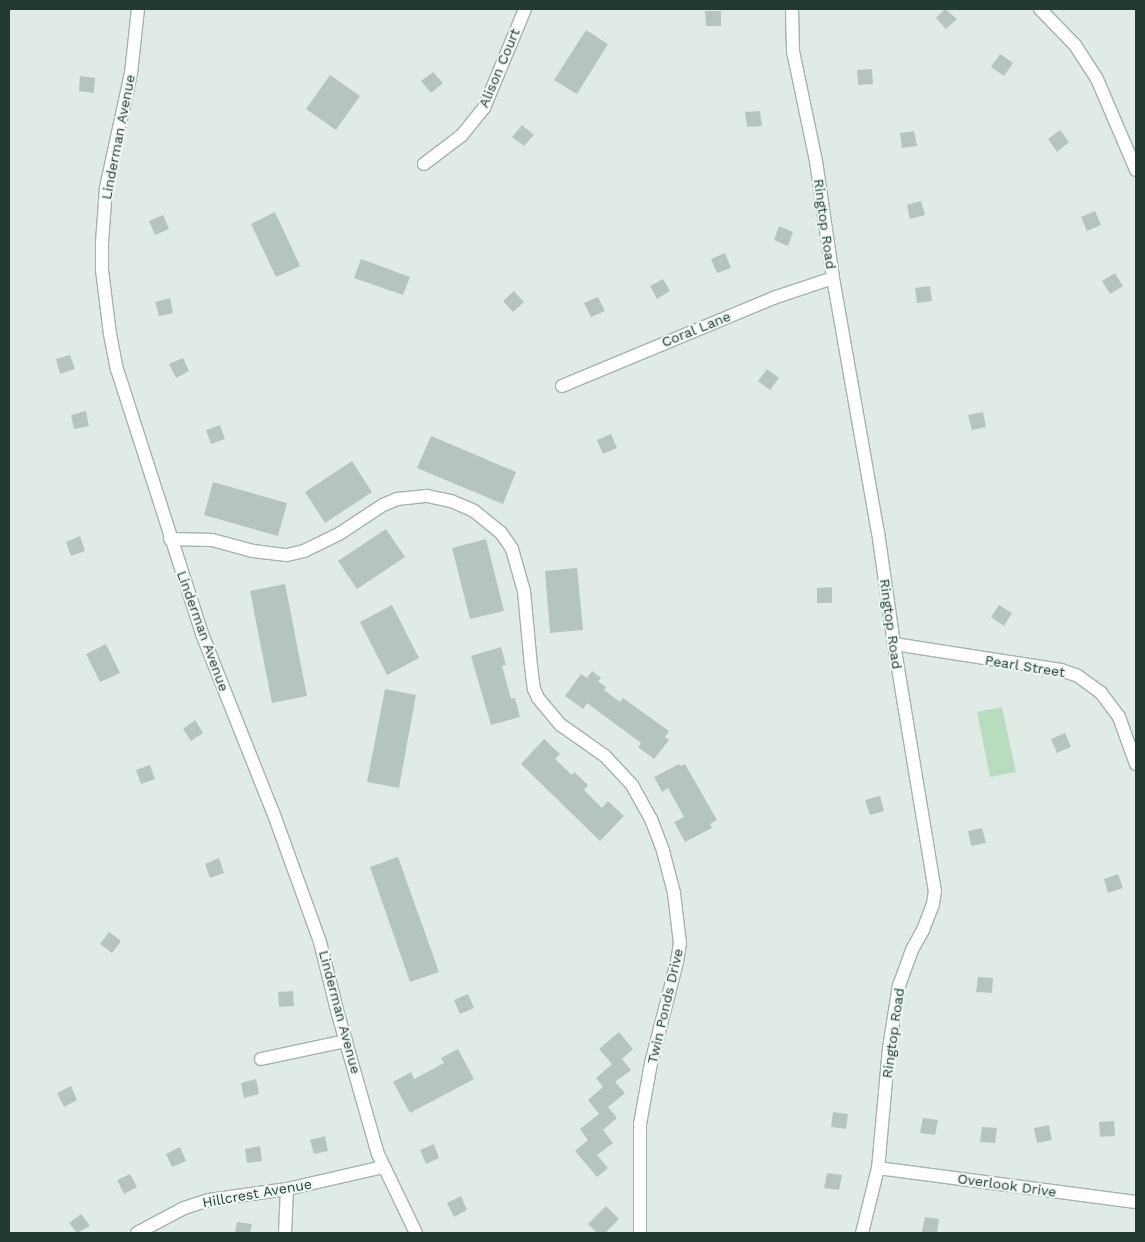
<!DOCTYPE html>
<html>
<head>
<meta charset="utf-8">
<style>
	body { margin:0 }
	#map { position:relative; width:1145px; height:1242px; overflow:hidden; background:#e0ebe6; font-family:"Work Sans",sans-serif }
	div>[style] { position:absolute }
	[style*='--x'] { left:calc(var(--x)*1px); top:calc(var(--y)*1px); width:calc(var(--w)*1px); rotate:calc(var(--a)*1deg) }
	.green>* { inset:0; background:#b9dcc1 }
	.building>* { inset:0; background:#b5c5be }
	.roads { filter:drop-shadow(1px 0 #a3b3ad) drop-shadow(-1px 0 #a3b3ad) drop-shadow(0 1px #a3b3ad) drop-shadow(0 -1px #a3b3ad) }
	.street>* { height:12px; margin:-6px; padding:0 6px; transform-origin:6px; border-radius:6px; background:#fff }
	span { translate:-50% -50%; white-space:nowrap; text-align:center; line-height:1.15; -webkit-text-stroke:4px #f0f7f4; paint-order:stroke }
	.street-label { font-size:14px; color:#213b33 }
	.frame { position:absolute; inset:0; border:10px solid #213b33; pointer-events:none }
</style>
</head>
<body>
<div id="map">
	<div class="green">
		<i style="clip-path:polygon(1002px 707px,1016px 772px,990px 777px,977px 712px)"></i>
	</div>
	<div class="building">
		<i style="clip-path:polygon(945px 9px,957px 19px,946px 29px,936px 18px)"></i>
		<i style="clip-path:polygon(705px 11px,721px 11px,721px 26px,706px 26px)"></i>
		<i style="clip-path:polygon(586px 30px,608px 44px,577px 94px,554px 80px)"></i>
		<i style="clip-path:polygon(1000px 54px,1013px 63px,1004px 76px,991px 67px)"></i>
		<i style="clip-path:polygon(872px 69px,873px 84px,858px 85px,857px 70px)"></i>
		<i style="clip-path:polygon(433px 72px,443px 83px,431px 93px,421px 81px)"></i>
		<i style="clip-path:polygon(330px 75px,360px 96px,336px 130px,306px 109px)"></i>
		<i style="clip-path:polygon(80px 76px,95px 78px,94px 93px,79px 91px)"></i>
		<i style="clip-path:polygon(760px 111px,762px 126px,747px 127px,745px 112px)"></i>
		<i style="clip-path:polygon(522px 125px,534px 135px,524px 146px,512px 137px)"></i>
		<i style="clip-path:polygon(1060px 130px,1069px 142px,1057px 152px,1048px 139px)"></i>
		<i style="clip-path:polygon(914px 131px,917px 146px,902px 148px,900px 133px)"></i>
		<i style="clip-path:polygon(921px 201px,925px 215px,910px 219px,907px 205px)"></i>
		<i style="clip-path:polygon(1095px 211px,1101px 225px,1087px 231px,1081px 217px)"></i>
		<i style="clip-path:polygon(275px 212px,300px 266px,276px 277px,251px 224px)"></i>
		<i style="clip-path:polygon(163px 215px,169px 229px,155px 235px,149px 221px)"></i>
		<i style="clip-path:polygon(779px 226px,793px 232px,788px 246px,774px 240px)"></i>
		<i style="clip-path:polygon(725px 253px,731px 268px,717px 273px,711px 259px)"></i>
		<i style="clip-path:polygon(361px 259px,410px 277px,403px 295px,354px 278px)"></i>
		<i style="clip-path:polygon(1115px 273px,1123px 286px,1110px 294px,1102px 281px)"></i>
		<i style="clip-path:polygon(663px 279px,670px 291px,657px 299px,650px 286px)"></i>
		<i style="clip-path:polygon(930px 286px,932px 301px,917px 303px,915px 288px)"></i>
		<i style="clip-path:polygon(514px 291px,524px 302px,513px 312px,503px 301px)"></i>
		<i style="clip-path:polygon(598px 297px,605px 311px,591px 317px,584px 303px)"></i>
		<i style="clip-path:polygon(170px 298px,173px 313px,159px 316px,155px 302px)"></i>
		<i style="clip-path:polygon(70px 355px,75px 369px,60px 374px,56px 359px)"></i>
		<i style="clip-path:polygon(183px 358px,189px 371px,176px 378px,169px 364px)"></i>
		<i style="clip-path:polygon(767px 369px,779px 378px,770px 390px,758px 381px)"></i>
		<i style="clip-path:polygon(86px 411px,89px 426px,74px 429px,71px 415px)"></i>
		<i style="clip-path:polygon(983px 412px,986px 427px,972px 430px,968px 415px)"></i>
		<i style="clip-path:polygon(220px 425px,225px 439px,211px 444px,206px 430px)"></i>
		<i style="clip-path:polygon(611px 434px,617px 448px,603px 454px,597px 440px)"></i>
		<i style="clip-path:polygon(431px 436px,516px 472px,503px 504px,417px 468px)"></i>
		<i style="clip-path:polygon(352px 461px,372px 492px,325px 523px,305px 492px)"></i>
		<i style="clip-path:polygon(213px 482px,287px 503px,278px 536px,204px 515px)"></i>
		<i style="clip-path:polygon(386px 529px,405px 557px,357px 589px,338px 561px)"></i>
		<i style="clip-path:polygon(80px 536px,85px 551px,71px 556px,66px 542px)"></i>
		<i style="clip-path:polygon(486px 539px,504px 611px,470px 619px,452px 548px)"></i>
		<i style="clip-path:polygon(577px 568px,583px 630px,550px 633px,545px 571px)"></i>
		<i style="clip-path:polygon(285px 584px,307px 696px,272px 703px,250px 591px)"></i>
		<i style="clip-path:polygon(832px 587px,832px 603px,817px 603px,817px 588px)"></i>
		<i style="clip-path:polygon(392px 605px,419px 658px,387px 675px,360px 622px)"></i>
		<i style="clip-path:polygon(999px 605px,1012px 613px,1004px 626px,991px 617px)"></i>
		<i style="clip-path:polygon(106px 644px,120px 673px,100px 682px,86px 654px)"></i>
		<i style="clip-path:polygon(501px 647px,506px 665px,502px 666px,511px 699px,515px 698px,520px 717px,491px 725px,471px 656px)"></i>
		<i style="clip-path:polygon(592px 671px,601px 678px,598px 681px,606px 687px,604px 690px,620px 702px,623px 698px,669px 731px,665px 737px,669px 740px,654px 759px,638px 747px,641px 743px,587px 703px,583px 709px,565px 696px,581px 674px,587px 678px)"></i>
		<i style="clip-path:polygon(385px 689px,416px 695px,399px 788px,367px 782px)"></i>
		<i style="clip-path:polygon(195px 720px,203px 733px,191px 741px,183px 729px)"></i>
		<i style="clip-path:polygon(1065px 733px,1071px 747px,1057px 753px,1051px 739px)"></i>
		<i style="clip-path:polygon(544px 739px,560px 754px,555px 759px,572px 775px,574px 772px,588px 785px,584px 790px,602px 808px,608px 801px,624px 816px,600px 841px,521px 764px)"></i>
		<i style="clip-path:polygon(679px 764px,680px 766px,685px 764px,717px 820px,710px 824px,712px 828px,685px 842px,674px 822px,684px 817px,668px 788px,662px 792px,654px 777px)"></i>
		<i style="clip-path:polygon(150px 765px,155px 779px,141px 784px,136px 770px)"></i>
		<i style="clip-path:polygon(880px 796px,884px 811px,870px 815px,865px 800px)"></i>
		<i style="clip-path:polygon(982px 828px,986px 843px,971px 846px,968px 831px)"></i>
		<i style="clip-path:polygon(398px 857px,439px 972px,410px 982px,370px 867px)"></i>
		<i style="clip-path:polygon(219px 858px,224px 873px,210px 878px,205px 864px)"></i>
		<i style="clip-path:polygon(1118px 874px,1123px 888px,1108px 893px,1104px 879px)"></i>
		<i style="clip-path:polygon(109px 932px,121px 941px,112px 953px,100px 944px)"></i>
		<i style="clip-path:polygon(978px 977px,993px 978px,992px 993px,976px 992px)"></i>
		<i style="clip-path:polygon(293px 991px,294px 1006px,279px 1007px,278px 992px)"></i>
		<i style="clip-path:polygon(468px 994px,474px 1008px,460px 1014px,454px 1000px)"></i>
		<i style="clip-path:polygon(619px 1032px,633px 1049px,622px 1059px,631px 1070px,615px 1082px,625px 1093px,608px 1107px,617px 1118px,603px 1130px,613px 1143px,597px 1155px,608px 1168px,597px 1177px,575px 1151px,588px 1140px,580px 1129px,599px 1114px,588px 1100px,603px 1087px,596px 1078px,612px 1064px,599px 1049px)"></i>
		<i style="clip-path:polygon(458px 1049px,474px 1079px,410px 1113px,393px 1082px,411px 1072px,414px 1079px,444px 1063px,441px 1058px)"></i>
		<i style="clip-path:polygon(256px 1079px,259px 1094px,244px 1098px,241px 1083px)"></i>
		<i style="clip-path:polygon(71px 1086px,77px 1100px,64px 1107px,57px 1093px)"></i>
		<i style="clip-path:polygon(833px 1112px,848px 1114px,846px 1129px,831px 1127px)"></i>
		<i style="clip-path:polygon(923px 1118px,938px 1120px,935px 1135px,920px 1133px)"></i>
		<i style="clip-path:polygon(1114px 1121px,1115px 1136px,1100px 1137px,1099px 1122px)"></i>
		<i style="clip-path:polygon(1049px 1125px,1052px 1140px,1037px 1143px,1034px 1128px)"></i>
		<i style="clip-path:polygon(982px 1127px,997px 1128px,995px 1143px,980px 1142px)"></i>
		<i style="clip-path:polygon(325px 1136px,328px 1151px,314px 1154px,310px 1140px)"></i>
		<i style="clip-path:polygon(434px 1144px,439px 1158px,426px 1164px,420px 1150px)"></i>
		<i style="clip-path:polygon(260px 1146px,262px 1161px,247px 1163px,245px 1149px)"></i>
		<i style="clip-path:polygon(180px 1147px,186px 1161px,172px 1167px,166px 1154px)"></i>
		<i style="clip-path:polygon(827px 1173px,842px 1175px,839px 1190px,824px 1188px)"></i>
		<i style="clip-path:polygon(130px 1174px,137px 1187px,124px 1194px,117px 1180px)"></i>
		<i style="clip-path:polygon(461px 1196px,467px 1210px,454px 1217px,447px 1203px)"></i>
		<i style="clip-path:polygon(606px 1206px,619px 1219px,605px 1233px,597px 1233px,588px 1224px)"></i>
		<i style="clip-path:polygon(81px 1214px,90px 1226px,77px 1233px,69px 1223px)"></i>
		<i style="clip-path:polygon(925px 1217px,939px 1219px,937px 1233px,922px 1232px)"></i>
		<i style="clip-path:polygon(237px 1222px,252px 1224px,250px 1233px,235px 1233px)"></i>
	</div>
	<div class="roads">
		<div class="street">
			<i style="--x:138;--y:9;--w:64;--a:96.2"></i>
			<i style="--x:131;--y:73;--w:118;--a:102.3"></i>
			<i style="--x:106;--y:188;--w:55;--a:94.2"></i>
			<i style="--x:102;--y:243;--w:27;--a:90"></i>
			<i style="--x:102;--y:270;--w:64;--a:82.9"></i>
			<i style="--x:110;--y:334;--w:36;--a:79"></i>
			<i style="--x:117;--y:369;--w:278;--a:72.2"></i>
			<i style="--x:202;--y:634;--w:192;--a:68.3"></i>
			<i style="--x:273;--y:812;--w:138;--a:70.1"></i>
			<i style="--x:320;--y:942;--w:74;--a:76"></i>
			<i style="--x:338;--y:1014;--w:146;--a:74.1"></i>
			<i style="--x:378;--y:1154;--w:88;--a:64.3"></i>
			<i style="--x:792;--y:9;--w:42;--a:88.6"></i>
			<i style="--x:793;--y:51;--w:112;--a:78.2"></i>
			<i style="--x:816;--y:161;--w:118;--a:81.7"></i>
			<i style="--x:833;--y:278;--w:258;--a:80"></i>
			<i style="--x:878;--y:532;--w:113;--a:81.9"></i>
			<i style="--x:894;--y:644;--w:250;--a:80.6"></i>
			<i style="--x:935;--y:891;--w:13;--a:99"></i>
			<i style="--x:933;--y:904;--w:28;--a:111"></i>
			<i style="--x:923;--y:930;--w:23;--a:119"></i>
			<i style="--x:912;--y:950;--w:37;--a:110"></i>
			<i style="--x:899;--y:985;--w:64;--a:99"></i>
			<i style="--x:889;--y:1048;--w:121;--a:95.2"></i>
			<i style="--x:878;--y:1168;--w:67;--a:103.8"></i>
			<i style="--x:1040;--y:9;--w:50;--a:45.8"></i>
			<i style="--x:1075;--y:45;--w:40;--a:57.1"></i>
			<i style="--x:1097;--y:79;--w:99;--a:66.8"></i>
			<i style="--x:424;--y:164;--w:48;--a:-37.3"></i>
			<i style="--x:462;--y:135;--w:35;--a:-51"></i>
			<i style="--x:484;--y:108;--w:107;--a:-67.5"></i>
			<i style="--x:562;--y:386;--w:229;--a:-22.6"></i>
			<i style="--x:773;--y:298;--w:63;--a:-18.4"></i>
			<i style="--x:170;--y:539;--w:42;--a:1.4"></i>
			<i style="--x:212;--y:540;--w:42;--a:15"></i>
			<i style="--x:253;--y:551;--w:34;--a:7"></i>
			<i style="--x:287;--y:555;--w:17;--a:-13"></i>
			<i style="--x:304;--y:551;--w:39;--a:-26"></i>
			<i style="--x:339;--y:534;--w:53;--a:-33.4"></i>
			<i style="--x:383;--y:505;--w:15;--a:-23"></i>
			<i style="--x:397;--y:499;--w:30;--a:-6"></i>
			<i style="--x:427;--y:496;--w:25;--a:12"></i>
			<i style="--x:451;--y:501;--w:25;--a:23"></i>
			<i style="--x:474;--y:511;--w:35;--a:39"></i>
			<i style="--x:501;--y:533;--w:19;--a:55"></i>
			<i style="--x:512;--y:549;--w:44;--a:74.1"></i>
			<i style="--x:524;--y:591;--w:75;--a:84.7"></i>
			<i style="--x:531;--y:666;--w:23;--a:83"></i>
			<i style="--x:534;--y:689;--w:10;--a:66"></i>
			<i style="--x:538;--y:698;--w:35;--a:50"></i>
			<i style="--x:561;--y:725;--w:54;--a:35.2"></i>
			<i style="--x:605;--y:756;--w:40;--a:47"></i>
			<i style="--x:632;--y:785;--w:39;--a:61"></i>
			<i style="--x:651;--y:819;--w:34;--a:69"></i>
			<i style="--x:663;--y:851;--w:43;--a:75.3"></i>
			<i style="--x:674;--y:893;--w:50;--a:83.2"></i>
			<i style="--x:680;--y:943;--w:19;--a:99"></i>
			<i style="--x:677;--y:962;--w:104;--a:104.4"></i>
			<i style="--x:651;--y:1063;--w:62;--a:100.2"></i>
			<i style="--x:640;--y:1124;--w:109;--a:90"></i>
			<i style="--x:894;--y:644;--w:169;--a:8.8"></i>
			<i style="--x:1061;--y:670;--w:18;--a:19"></i>
			<i style="--x:1078;--y:676;--w:29;--a:36"></i>
			<i style="--x:1101;--y:693;--w:30;--a:53"></i>
			<i style="--x:1119;--y:717;--w:50;--a:70.1"></i>
			<i style="--x:261;--y:1059;--w:87;--a:-12"></i>
			<i style="--x:878;--y:1168;--w:260;--a:7.5"></i>
			<i style="--x:137;--y:1233;--w:53;--a:-28"></i>
			<i style="--x:184;--y:1208;--w:26;--a:-18"></i>
			<i style="--x:209;--y:1200;--w:79;--a:-8"></i>
			<i style="--x:287;--y:1189;--w:98;--a:-12.9"></i>
			<i style="--x:285;--y:1233;--w:44;--a:-87.4"></i>
		</div>
	</div>
	<div class="street-label">
		<span style="left:499px;top:68px;rotate:-67deg">Alison Court</span>
		<span style="left:118px;top:137px;rotate:-79deg">Linderman Avenue</span>
		<span style="left:825px;top:224px;rotate:82deg">Ringtop Road</span>
		<span style="left:696px;top:329px;rotate:-22deg">Coral Lane</span>
		<span style="left:891px;top:624px;rotate:82deg">Ringtop Road</span>
		<span style="left:203px;top:631px;rotate:70deg">Linderman Avenue</span>
		<span style="left:1025px;top:666px;rotate:9deg">Pearl Street</span>
		<span style="left:665px;top:1006px;rotate:-77deg">Twin Ponds Drive</span>
		<span style="left:340px;top:1012px;rotate:75deg">Linderman Avenue</span>
		<span style="left:893px;top:1033px;rotate:-82deg">Ringtop Road</span>
		<span style="left:1007px;top:1185px;rotate:8deg">Overlook Drive</span>
		<span style="left:257px;top:1193px;rotate:-10deg">Hillcrest Avenue</span>
	</div>
	<div class="frame"></div>
</div>
</body>
</html>
